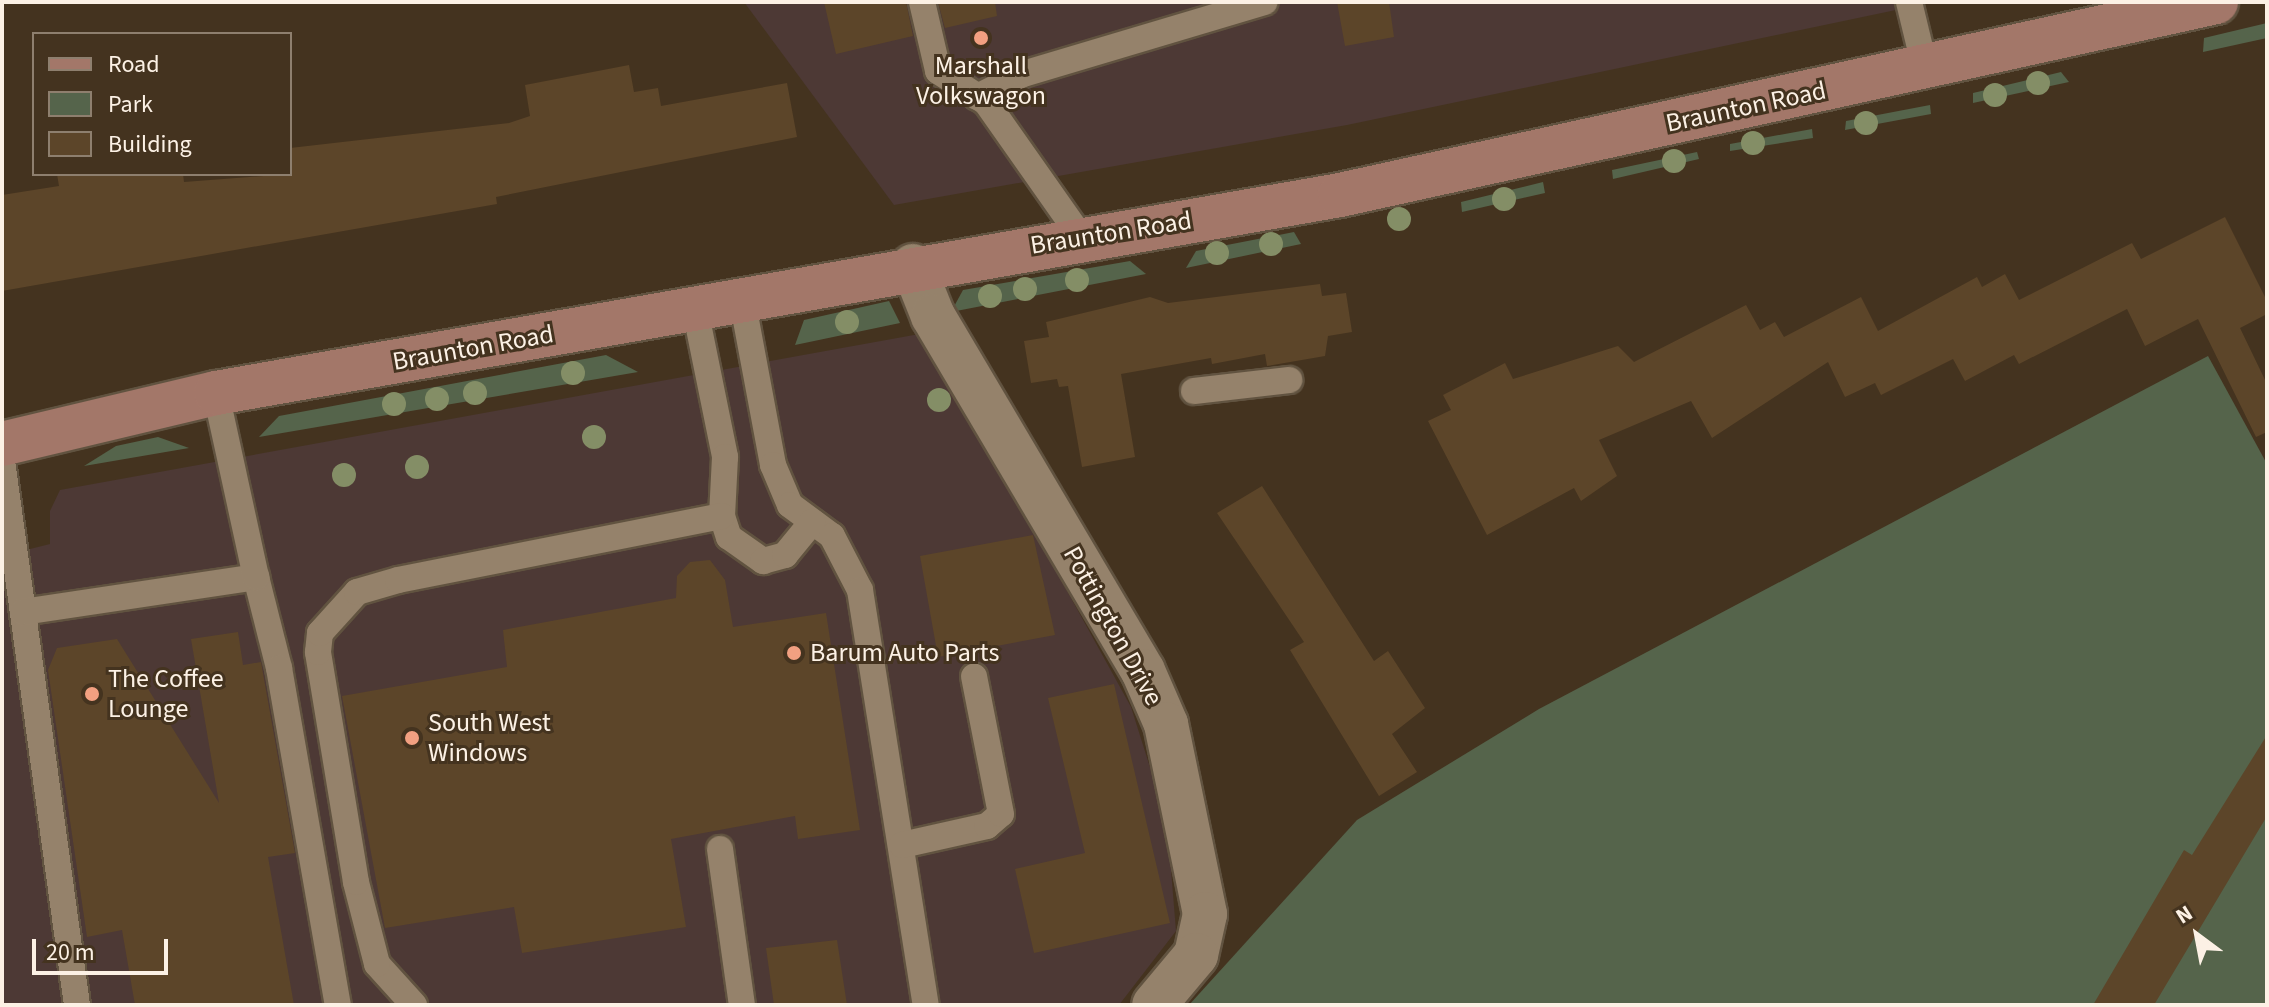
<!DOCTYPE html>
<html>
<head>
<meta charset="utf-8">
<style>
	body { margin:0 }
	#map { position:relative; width:2269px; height:1007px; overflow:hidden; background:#44331f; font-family:"Source Sans 3",sans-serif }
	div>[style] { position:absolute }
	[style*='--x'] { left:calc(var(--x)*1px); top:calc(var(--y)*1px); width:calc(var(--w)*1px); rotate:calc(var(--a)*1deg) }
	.industrial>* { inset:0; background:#4d3935 }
	.green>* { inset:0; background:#55644b }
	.building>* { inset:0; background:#5c4529 }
	.roads { filter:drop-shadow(2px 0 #615340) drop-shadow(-2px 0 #615340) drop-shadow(0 2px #615340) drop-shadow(0 -2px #615340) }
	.lane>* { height:26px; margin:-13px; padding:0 13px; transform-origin:13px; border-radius:13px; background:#95826b }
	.street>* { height:44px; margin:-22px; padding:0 22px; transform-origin:22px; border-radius:22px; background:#95826b }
	.secondary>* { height:44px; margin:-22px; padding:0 22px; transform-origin:22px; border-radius:22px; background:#a37769 }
	.trees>* { width:24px; height:24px; margin:-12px; border-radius:50%; background:#848e66 }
	.dots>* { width:22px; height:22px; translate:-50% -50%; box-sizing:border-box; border:4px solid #44331f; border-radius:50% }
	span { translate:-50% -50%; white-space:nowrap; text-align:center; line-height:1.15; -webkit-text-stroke:6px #44331f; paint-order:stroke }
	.poi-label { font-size:26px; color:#fcf1e5 }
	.left { translate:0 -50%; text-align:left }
	.street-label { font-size:26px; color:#fcf1e5 }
	.frame { position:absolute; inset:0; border:4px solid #fcf1e5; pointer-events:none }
	.legend { position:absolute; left:32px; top:32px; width:260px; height:144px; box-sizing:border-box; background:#44331f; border:2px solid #8e7f6e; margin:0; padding:10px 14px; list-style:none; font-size:24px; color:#fcf1e5 }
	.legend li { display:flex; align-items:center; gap:16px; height:40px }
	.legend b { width:40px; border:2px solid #8e7f6e }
	.north { position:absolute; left:2157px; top:895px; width:80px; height:80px; -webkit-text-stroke:6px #44331f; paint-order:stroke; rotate:328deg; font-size:22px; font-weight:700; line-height:32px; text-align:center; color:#fcf1e5 }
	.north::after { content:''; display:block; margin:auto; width:28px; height:36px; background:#fcf1e5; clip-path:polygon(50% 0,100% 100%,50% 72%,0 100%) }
	.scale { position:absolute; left:32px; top:939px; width:136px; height:36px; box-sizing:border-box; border:4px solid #fcf1e5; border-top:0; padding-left:10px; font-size:24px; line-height:28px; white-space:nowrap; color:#fcf1e5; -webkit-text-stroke:6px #44331f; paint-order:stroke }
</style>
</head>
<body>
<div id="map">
	<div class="industrial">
		<i style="clip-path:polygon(744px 2px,1934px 2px,1347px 125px,894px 205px)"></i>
		<i style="clip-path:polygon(925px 333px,1131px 707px,1167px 821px,1176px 931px,1119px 1005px,2px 1005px,2px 556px,50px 544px,50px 511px,60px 490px)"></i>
	</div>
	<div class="green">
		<i style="clip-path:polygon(2267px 23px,2267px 38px,2203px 52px,2204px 38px)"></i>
		<i style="clip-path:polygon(2061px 72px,2069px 82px,1973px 103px,1973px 93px)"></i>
		<i style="clip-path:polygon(1930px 105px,1931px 114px,1845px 130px,1846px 121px)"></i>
		<i style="clip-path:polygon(1812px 129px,1813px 138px,1730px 151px,1730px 144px)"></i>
		<i style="clip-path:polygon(1697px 152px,1699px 159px,1613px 179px,1612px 170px)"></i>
		<i style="clip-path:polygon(1543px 182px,1545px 193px,1462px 212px,1461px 202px)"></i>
		<i style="clip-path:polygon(1294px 232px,1301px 244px,1186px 268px,1196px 251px)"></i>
		<i style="clip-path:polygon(1130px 261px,1146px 274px,951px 312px,963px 290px)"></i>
		<i style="clip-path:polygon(889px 301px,900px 323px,795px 345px,804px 320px)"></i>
		<i style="clip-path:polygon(606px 355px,638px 372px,259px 437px,279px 416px)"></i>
		<i style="clip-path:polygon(2208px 356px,2267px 464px,2267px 1005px,1189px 1005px,1357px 820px,1539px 709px)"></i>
		<i style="clip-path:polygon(158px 437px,189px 448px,84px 466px,116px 446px)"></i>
	</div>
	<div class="building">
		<i style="clip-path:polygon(824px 2px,906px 2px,913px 36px,836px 54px)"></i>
		<i style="clip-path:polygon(938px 2px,995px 2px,997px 16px,945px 28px)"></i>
		<i style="clip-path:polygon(1337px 2px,1389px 2px,1394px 37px,1345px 46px)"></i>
		<i style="clip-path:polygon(629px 65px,634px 92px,658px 88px,661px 106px,787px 83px,797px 137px,496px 197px,497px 204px,2px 291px,2px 195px,59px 186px,57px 174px,183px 174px,184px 182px,290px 174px,290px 148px,509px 123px,530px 116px,525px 85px)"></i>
		<i style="clip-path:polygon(2225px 217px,2267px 301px,2267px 314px,2240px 328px,2267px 384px,2267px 432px,2256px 437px,2198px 319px,2145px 346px,2127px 309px,2019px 364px,2014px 355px,1965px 381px,1953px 359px,1881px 395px,1875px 383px,1845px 397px,1828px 362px,1712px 438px,1691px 401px,1599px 440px,1617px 476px,1581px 501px,1574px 488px,1487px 535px,1428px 421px,1451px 410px,1443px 395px,1505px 363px,1513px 379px,1618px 346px,1634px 362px,1746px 305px,1760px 330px,1775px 322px,1784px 337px,1861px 297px,1878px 331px,1977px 277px,1982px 287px,2005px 274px,2019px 300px,2132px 243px,2141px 259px)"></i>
		<i style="clip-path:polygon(1320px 284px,1322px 296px,1346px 293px,1352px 332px,1328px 336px,1325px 356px,1267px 366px,1265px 354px,1212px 364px,1211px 358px,1121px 374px,1135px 457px,1082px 467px,1068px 386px,1059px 387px,1057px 379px,1031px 383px,1024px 341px,1049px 337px,1046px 322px,1150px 297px,1168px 303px)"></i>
		<i style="clip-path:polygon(1262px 486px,1374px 661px,1388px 651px,1425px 708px,1392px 734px,1417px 772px,1379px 796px,1290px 650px,1304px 642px,1217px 513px)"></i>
		<i style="clip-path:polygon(1033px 535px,1055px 635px,938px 657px,920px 556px)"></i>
		<i style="clip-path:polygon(710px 560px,725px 580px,733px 627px,826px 613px,860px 830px,798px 839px,795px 816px,671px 839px,686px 927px,522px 953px,514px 907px,385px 928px,342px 696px,507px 667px,503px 630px,676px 598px,677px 576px,690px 562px)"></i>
		<i style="clip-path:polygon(238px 632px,243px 665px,261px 662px,295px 853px,268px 857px,294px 1005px,135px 1005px,122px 930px,87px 937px,48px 670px,57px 648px,117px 639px,219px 803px,191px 639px)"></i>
		<i style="clip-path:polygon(1114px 684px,1170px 923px,1034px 953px,1015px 869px,1085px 853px,1048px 698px)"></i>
		<i style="clip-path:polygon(2267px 735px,2267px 816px,2154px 1005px,2093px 1005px,2184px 850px,2192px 855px)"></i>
		<i style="clip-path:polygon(837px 940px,847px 1005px,774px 1005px,766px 948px)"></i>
	</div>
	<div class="roads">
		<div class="lane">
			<i style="--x:922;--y:2;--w:71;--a:76.9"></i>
			<i style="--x:938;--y:71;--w:57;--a:32.9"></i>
			<i style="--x:986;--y:102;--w:165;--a:54.9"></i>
			<i style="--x:1909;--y:2;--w:68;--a:76.4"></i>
			<i style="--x:977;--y:97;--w:51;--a:-26.6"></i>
			<i style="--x:1023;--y:74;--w:252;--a:-16.6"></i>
			<i style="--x:742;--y:299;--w:169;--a:79.4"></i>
			<i style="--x:773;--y:465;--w:43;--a:67"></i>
			<i style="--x:790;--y:505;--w:52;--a:36.4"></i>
			<i style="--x:832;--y:536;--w:61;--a:62.6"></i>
			<i style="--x:860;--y:590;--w:420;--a:81"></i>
			<i style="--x:695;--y:309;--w:151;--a:78.5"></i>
			<i style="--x:725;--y:457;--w:59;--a:92.9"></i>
			<i style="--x:722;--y:516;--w:22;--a:72"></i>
			<i style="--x:729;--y:537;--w:42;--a:35.2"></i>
			<i style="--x:763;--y:561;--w:23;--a:-15"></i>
			<i style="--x:785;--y:555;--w:43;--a:-50.7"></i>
			<i style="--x:1194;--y:391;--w:96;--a:-6.6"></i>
			<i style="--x:2;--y:461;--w:549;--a:82.15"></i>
			<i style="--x:256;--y:577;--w:94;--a:75.8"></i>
			<i style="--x:279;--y:668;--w:342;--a:80.1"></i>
			<i style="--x:23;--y:612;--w:236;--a:-8.5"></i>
			<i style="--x:256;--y:577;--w:188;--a:-102.3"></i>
			<i style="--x:902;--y:845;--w:87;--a:-12.6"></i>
			<i style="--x:987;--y:826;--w:18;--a:-41"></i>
			<i style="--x:1001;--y:814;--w:140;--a:-101.1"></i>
			<i style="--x:720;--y:849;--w:158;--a:82"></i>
			<i style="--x:414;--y:1005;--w:55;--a:-132.1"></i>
			<i style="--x:377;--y:964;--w:85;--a:-104.4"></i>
			<i style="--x:356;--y:882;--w:233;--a:-99.4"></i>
			<i style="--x:318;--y:652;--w:19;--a:-84"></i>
			<i style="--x:320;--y:633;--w:55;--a:-47.9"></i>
			<i style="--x:357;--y:592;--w:43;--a:-16.3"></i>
			<i style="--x:398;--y:580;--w:330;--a:-11.2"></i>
		</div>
		<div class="street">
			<i style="--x:913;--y:266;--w:54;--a:68.2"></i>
			<i style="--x:933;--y:316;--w:412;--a:59.4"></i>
			<i style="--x:1143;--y:671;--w:58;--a:66.5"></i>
			<i style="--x:1166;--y:724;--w:194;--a:78.4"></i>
			<i style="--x:1205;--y:914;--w:42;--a:102.4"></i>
			<i style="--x:1196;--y:955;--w:65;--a:130"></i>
		</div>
		<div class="secondary">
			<i style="--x:2;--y:444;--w:220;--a:-13.4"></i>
			<i style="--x:216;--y:393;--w:1141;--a:-9.99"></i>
			<i style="--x:1340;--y:195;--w:897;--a:-12.42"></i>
		</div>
	</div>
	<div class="trees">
		<i style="left:2038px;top:83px"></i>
		<i style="left:1995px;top:95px"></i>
		<i style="left:1866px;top:123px"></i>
		<i style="left:1753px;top:143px"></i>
		<i style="left:1674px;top:161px"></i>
		<i style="left:1504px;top:199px"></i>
		<i style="left:1399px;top:219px"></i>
		<i style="left:1271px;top:244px"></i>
		<i style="left:1217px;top:253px"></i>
		<i style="left:1077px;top:280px"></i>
		<i style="left:1025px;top:289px"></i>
		<i style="left:990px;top:296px"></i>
		<i style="left:847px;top:322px"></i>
		<i style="left:573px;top:373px"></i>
		<i style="left:475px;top:393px"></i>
		<i style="left:437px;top:399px"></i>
		<i style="left:939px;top:400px"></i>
		<i style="left:394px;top:404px"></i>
		<i style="left:594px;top:437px"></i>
		<i style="left:417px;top:467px"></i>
		<i style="left:344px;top:475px"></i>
	</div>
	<div class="dots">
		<i style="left:981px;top:38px;background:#f2a081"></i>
		<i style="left:794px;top:653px;background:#f2a081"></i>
		<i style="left:92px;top:694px;background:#f2a081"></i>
		<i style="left:412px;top:738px;background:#f2a081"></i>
	</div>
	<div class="poi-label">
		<span style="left:981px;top:81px">Marshall<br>Volkswagon</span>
		<span class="left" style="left:810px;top:653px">Barum Auto Parts</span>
		<span class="left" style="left:108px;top:694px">The Coffee<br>Lounge</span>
		<span class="left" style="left:428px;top:738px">South West<br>Windows</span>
	</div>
	<div class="street-label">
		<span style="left:1746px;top:107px;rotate:-12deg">Braunton Road</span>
		<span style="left:1111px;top:233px;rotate:-9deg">Braunton Road</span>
		<span style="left:473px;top:348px;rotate:-10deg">Braunton Road</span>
		<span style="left:1113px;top:626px;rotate:61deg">Pottington Drive</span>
	</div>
	<div class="frame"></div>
	<ul class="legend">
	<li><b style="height:10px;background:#a37769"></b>Road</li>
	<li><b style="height:22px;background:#55644b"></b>Park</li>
	<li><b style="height:22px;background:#5c4529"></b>Building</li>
	</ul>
	<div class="north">N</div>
	<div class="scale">20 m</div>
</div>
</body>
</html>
